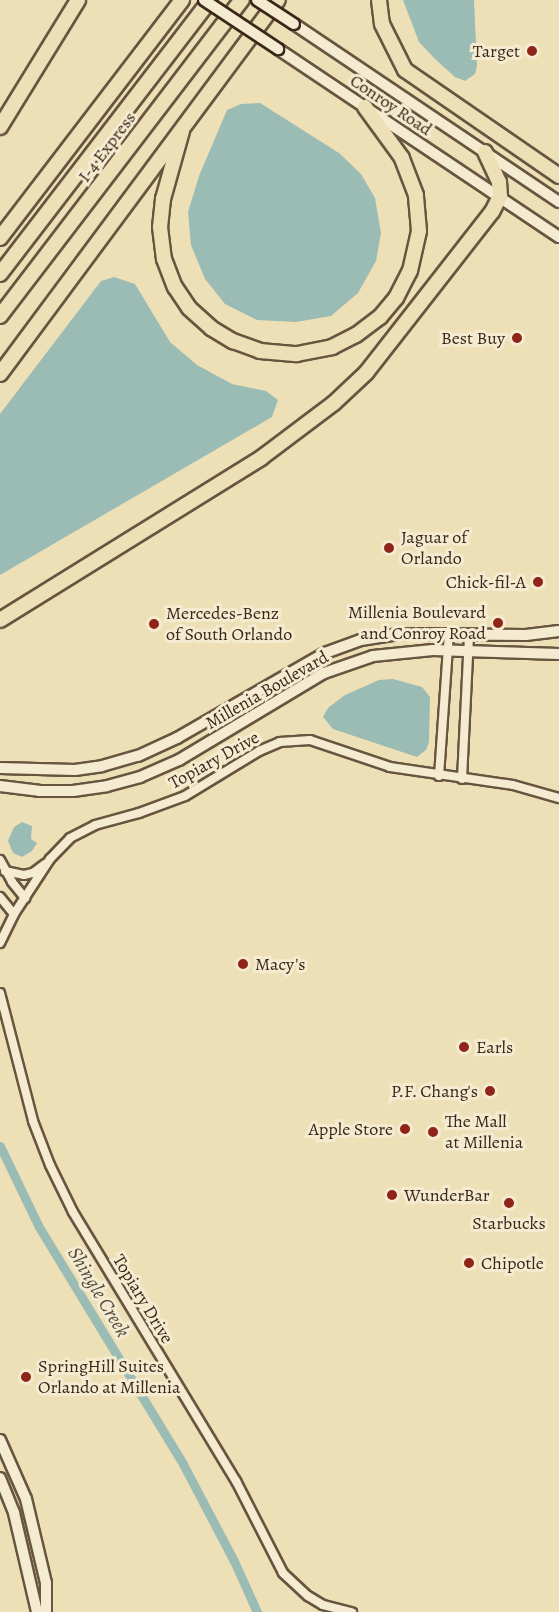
<!DOCTYPE html>
<style>
body{margin:0}
#map{position:relative;width:559px;height:1612px;overflow:hidden;background:#eee0b6;font-family:Alegreya,serif}
div>[style]{position:absolute}
.water>*{inset:0;background:#9bbbb5}
.canal>*{height:9px;margin:-4.5px;padding:0 4.5px;transform-origin:4.5px;border-radius:4.5px;background:#9bbbb5}
.roads{filter:drop-shadow(2px 0 #675540) drop-shadow(-2px 0 #675540) drop-shadow(0 2px #675540) drop-shadow(0 -2px #675540)}
.street>*{height:8px;margin:-4px;padding:0 4px;transform-origin:4px;border-radius:4px;background:#f4ebd0}
.secondary>*{height:10px;margin:-5px;padding:0 5px;transform-origin:5px;border-radius:5px;background:#f4ebd0}
.highway>*{height:14px;margin:-7px;padding:0 7px;transform-origin:7px;border-radius:7px;background:#eee0b6}
.bridges{filter:drop-shadow(2px 0 #3a2719) drop-shadow(-2px 0 #3a2719) drop-shadow(0 2px #3a2719) drop-shadow(0 -2px #3a2719)}
.secondary-bridge>*{height:10px;margin:-5px;padding:0 5px;transform-origin:5px;border-radius:5px;background:#f4ebd0}
.dots>*{width:16px;height:16px;translate:-50% -50%;box-sizing:border-box;border:3px solid #f4ebd0;border-radius:50%}
span{translate:-50% -50%;white-space:nowrap;text-align:center;line-height:1.15;-webkit-text-stroke:6px #f4ebd0;paint-order:stroke}
.poi-label{font-size:18px;color:#3a2719}
.right{translate:-100% -50%;text-align:right}
.left{translate:0 -50%;text-align:left}
.street-label{font-size:18px;color:#3a2719}
.water-label{font-size:20px;color:#524c40;font-style:italic}
</style>
<div id="map">
<div class="water">
<div style="clip-path:polygon(403px 0,474px 0,477px 66px,475px 74px,465px 81px,455px 77px,435px 59px,419px 42px)"></div>
<div style="clip-path:polygon(260px 103px,339px 153px,361px 174px,375px 198px,381px 233px,376px 261px,358px 293px,331px 316px,296px 322px,257px 320px,225px 304px,205px 279px,191px 245px,188px 212px,199px 176px,227px 110px,241px 104px)"></div>
<div style="clip-path:polygon(114px 277px,135px 284px,170px 342px,197px 365px,232px 384px,266px 391px,278px 400px,272px 417px,0 575px,0 414px,101px 281px)"></div>
<div style="clip-path:polygon(393px 679px,422px 687px,430px 697px,429px 742px,426px 750px,417px 757px,333px 729px,323px 717px,328px 708px,345px 695px,379px 680px)"></div>
<div style="clip-path:polygon(22px 822px,32px 826px,31px 839px,37px 843px,32px 851px,22px 857px,13px 853px,8px 841px,14px 827px)"></div>
</div>
<div class="canal">
<div style="left:0;top:1146px;width:90px;rotate:64.3deg"></div>
<div style="left:39px;top:1227px;width:277px;rotate:58.7deg"></div>
<div style="left:183px;top:1464px;width:110px;rotate:62.3deg"></div>
<div style="left:234px;top:1561px;width:56px;rotate:65.7deg"></div>
</div>
<div class="roads">
<div class="street">
<div style="left:439px;top:776px;width:142px;rotate:-86deg"></div>
<div style="left:462px;top:779px;width:145px;rotate:-87.2deg"></div>
<div style="left:0;top:860px;width:25px;rotate:61deg"></div>
<div style="left:12px;top:882px;width:21px;rotate:51deg"></div>
<div style="left:5px;top:871px;width:19px;rotate:12deg"></div>
<div style="left:24px;top:875px;width:9px;rotate:-13deg"></div>
<div style="left:33px;top:873px;width:15px;rotate:-37deg"></div>
<div style="left:0;top:897px;width:22px;rotate:51deg"></div>
<div style="left:0;top:943px;width:32px;rotate:-64deg"></div>
<div style="left:14px;top:914px;width:66px;rotate:-56.8deg"></div>
<div style="left:50px;top:859px;width:29px;rotate:-46deg"></div>
<div style="left:70px;top:838px;width:28px;rotate:-27deg"></div>
<div style="left:95px;top:825px;width:46px;rotate:-15.3deg"></div>
<div style="left:139px;top:813px;width:49px;rotate:-20.3deg"></div>
<div style="left:185px;top:796px;width:87px;rotate:-31.3deg"></div>
<div style="left:259px;top:751px;width:23px;rotate:-23deg"></div>
<div style="left:280px;top:742px;width:30px;rotate:-4deg"></div>
<div style="left:310px;top:740px;width:84px;rotate:18.6deg"></div>
<div style="left:390px;top:767px;width:124px;rotate:8.3deg"></div>
<div style="left:513px;top:785px;width:48px;rotate:15.8deg"></div>
<div style="left:0;top:993px;width:132px;rotate:75.5deg"></div>
<div style="left:33px;top:1121px;width:47px;rotate:68.9deg"></div>
<div style="left:50px;top:1165px;width:52px;rotate:63.9deg"></div>
<div style="left:73px;top:1212px;width:315px;rotate:58.8deg"></div>
<div style="left:236px;top:1481px;width:103px;rotate:62.9deg"></div>
<div style="left:283px;top:1573px;width:34px;rotate:43deg"></div>
<div style="left:308px;top:1596px;width:17px;rotate:31deg"></div>
<div style="left:323px;top:1605px;width:30px;rotate:14deg"></div>
</div>
<div class="secondary">
<div style="left:294px;top:24px;width:319px;rotate:33.9deg"></div>
<div style="left:278px;top:49px;width:338px;rotate:33.8deg"></div>
<div style="left:0;top:768px;width:75px;rotate:1.5deg"></div>
<div style="left:75px;top:770px;width:27px;rotate:-8deg"></div>
<div style="left:102px;top:766px;width:37px;rotate:-16deg"></div>
<div style="left:138px;top:756px;width:43px;rotate:-24.8deg"></div>
<div style="left:177px;top:738px;width:171px;rotate:-29.9deg"></div>
<div style="left:325px;top:653px;width:38px;rotate:-20deg"></div>
<div style="left:361px;top:640px;width:38px;rotate:-9deg"></div>
<div style="left:399px;top:634px;width:127px;rotate:0.5deg"></div>
<div style="left:526px;top:635px;width:33px;rotate:-7deg"></div>
<div style="left:0;top:786px;width:39px;rotate:7deg"></div>
<div style="left:39px;top:791px;width:34px"></div>
<div style="left:73px;top:791px;width:34px;rotate:-8deg"></div>
<div style="left:107px;top:786px;width:34px;rotate:-15deg"></div>
<div style="left:140px;top:777px;width:43px;rotate:-23.6deg"></div>
<div style="left:179px;top:760px;width:169px;rotate:-31deg"></div>
<div style="left:324px;top:673px;width:52px;rotate:-19.1deg"></div>
<div style="left:373px;top:656px;width:60px;rotate:-5.7deg"></div>
<div style="left:433px;top:650px;width:126px;rotate:1.8deg"></div>
<div style="left:0;top:1440px;width:64px;rotate:66.2deg"></div>
<div style="left:26px;top:1499px;width:86px;rotate:76.6deg"></div>
<div style="left:46px;top:1583px;width:29px;rotate:90deg"></div>
<div style="left:0;top:1478px;width:38px;rotate:68deg"></div>
<div style="left:14px;top:1513px;width:102px;rotate:76.9deg"></div>
</div>
<div class="highway">
<div style="left:379px;top:0;width:24px;rotate:83deg"></div>
<div style="left:382px;top:24px;width:51px;rotate:63.4deg"></div>
<div style="left:405px;top:70px;width:187px;rotate:34.5deg"></div>
<div style="left:0;top:127px;width:149px;rotate:-58.4deg"></div>
<div style="left:182px;top:131px;width:71px;rotate:105.6deg"></div>
<div style="left:163px;top:199px;width:28px;rotate:96deg"></div>
<div style="left:160px;top:227px;width:32px;rotate:83deg"></div>
<div style="left:164px;top:259px;width:30px;rotate:69deg"></div>
<div style="left:175px;top:287px;width:25px;rotate:56deg"></div>
<div style="left:189px;top:308px;width:30px;rotate:42deg"></div>
<div style="left:211px;top:328px;width:26px;rotate:31deg"></div>
<div style="left:233px;top:341px;width:29px;rotate:20deg"></div>
<div style="left:260px;top:351px;width:37px;rotate:5deg"></div>
<div style="left:297px;top:354px;width:36px;rotate:-11deg"></div>
<div style="left:332px;top:347px;width:27px;rotate:-27deg"></div>
<div style="left:356px;top:335px;width:30px;rotate:-37deg"></div>
<div style="left:380px;top:317px;width:25px;rotate:-50deg"></div>
<div style="left:396px;top:298px;width:30px;rotate:-63deg"></div>
<div style="left:410px;top:271px;width:41px;rotate:-77.3deg"></div>
<div style="left:419px;top:231px;width:36px;rotate:-95deg"></div>
<div style="left:416px;top:195px;width:40px;rotate:-111deg"></div>
<div style="left:402px;top:158px;width:63px;rotate:-126deg"></div>
<div style="left:0;top:238px;width:300px;rotate:-52.6deg"></div>
<div style="left:0;top:274px;width:345px;rotate:-52.5deg"></div>
<div style="left:0;top:316px;width:398px;rotate:-52.6deg"></div>
<div style="left:0;top:374px;width:466px;rotate:-53.4deg"></div>
<div style="left:0;top:620px;width:307px;rotate:-31.8deg"></div>
<div style="left:261px;top:458px;width:91px;rotate:-37deg"></div>
<div style="left:334px;top:403px;width:44px;rotate:-43.2deg"></div>
<div style="left:366px;top:373px;width:204px;rotate:-52deg"></div>
<div style="left:492px;top:212px;width:18px;rotate:-63deg"></div>
<div style="left:500px;top:196px;width:14px;rotate:-94deg"></div>
<div style="left:499px;top:182px;width:33px;rotate:-115deg"></div>
</div>
</div>
<div class="bridges">
<div class="secondary-bridge">
<div style="left:204px;top:0;width:89px;rotate:33.5deg"></div>
<div style="left:257px;top:0;width:44px;rotate:33deg"></div>
</div>
</div>
<div class="dots">
<div style="left:532px;top:51px;background:#8f2418"></div>
<div style="left:517px;top:338px;background:#8f2418"></div>
<div style="left:389px;top:548px;background:#8f2418"></div>
<div style="left:538px;top:582px;background:#8f2418"></div>
<div style="left:498px;top:623px;background:#8f2418"></div>
<div style="left:154px;top:624px;background:#8f2418"></div>
<div style="left:243px;top:964px;background:#8f2418"></div>
<div style="left:464px;top:1047px;background:#8f2418"></div>
<div style="left:490px;top:1091px;background:#8f2418"></div>
<div style="left:405px;top:1129px;background:#8f2418"></div>
<div style="left:433px;top:1132px;background:#8f2418"></div>
<div style="left:392px;top:1195px;background:#8f2418"></div>
<div style="left:509px;top:1203px;background:#8f2418"></div>
<div style="left:469px;top:1263px;background:#8f2418"></div>
<div style="left:26px;top:1377px;background:#8f2418"></div>
</div>
<div class="poi-label">
<span class="right" style="left:520px;top:51px">Target</span>
<span class="right" style="left:505px;top:338px">Best Buy</span>
<span class="left" style="left:401px;top:548px">Jaguar of<br>Orlando</span>
<span class="right" style="left:526px;top:582px">Chick-fil-A</span>
<span class="right" style="left:486px;top:623px">Millenia Boulevard<br>and Conroy Road</span>
<span class="left" style="left:166px;top:624px">Mercedes-Benz<br>of South Orlando</span>
<span class="left" style="left:255px;top:964px">Macy's</span>
<span class="left" style="left:476px;top:1047px">Earls</span>
<span class="right" style="left:478px;top:1091px">P.F. Chang's</span>
<span class="left" style="left:445px;top:1132px">The Mall<br>at Millenia</span>
<span class="right" style="left:393px;top:1129px">Apple Store</span>
<span class="left" style="left:404px;top:1195px">WunderBar</span>
<span style="left:509px;top:1223px">Starbucks</span>
<span class="left" style="left:481px;top:1263px">Chipotle</span>
<span class="left" style="left:38px;top:1377px">SpringHill Suites<br>Orlando at Millenia</span>
</div>
<div class="street-label">
<span style="left:391px;top:105px;rotate:34deg">Conroy Road</span>
<span style="left:107px;top:147px;rotate:-53deg">I-4 Express</span>
<span style="left:267px;top:690px;rotate:-30deg">Millenia Boulevard</span>
<span style="left:214px;top:760px;rotate:-29deg">Topiary Drive</span>
<span style="left:143px;top:1299px;rotate:59deg">Topiary Drive</span>
</div>
<div class="water-label">
<span style="left:99px;top:1292px;rotate:59deg">Shingle Creek</span>
</div>
</div>
